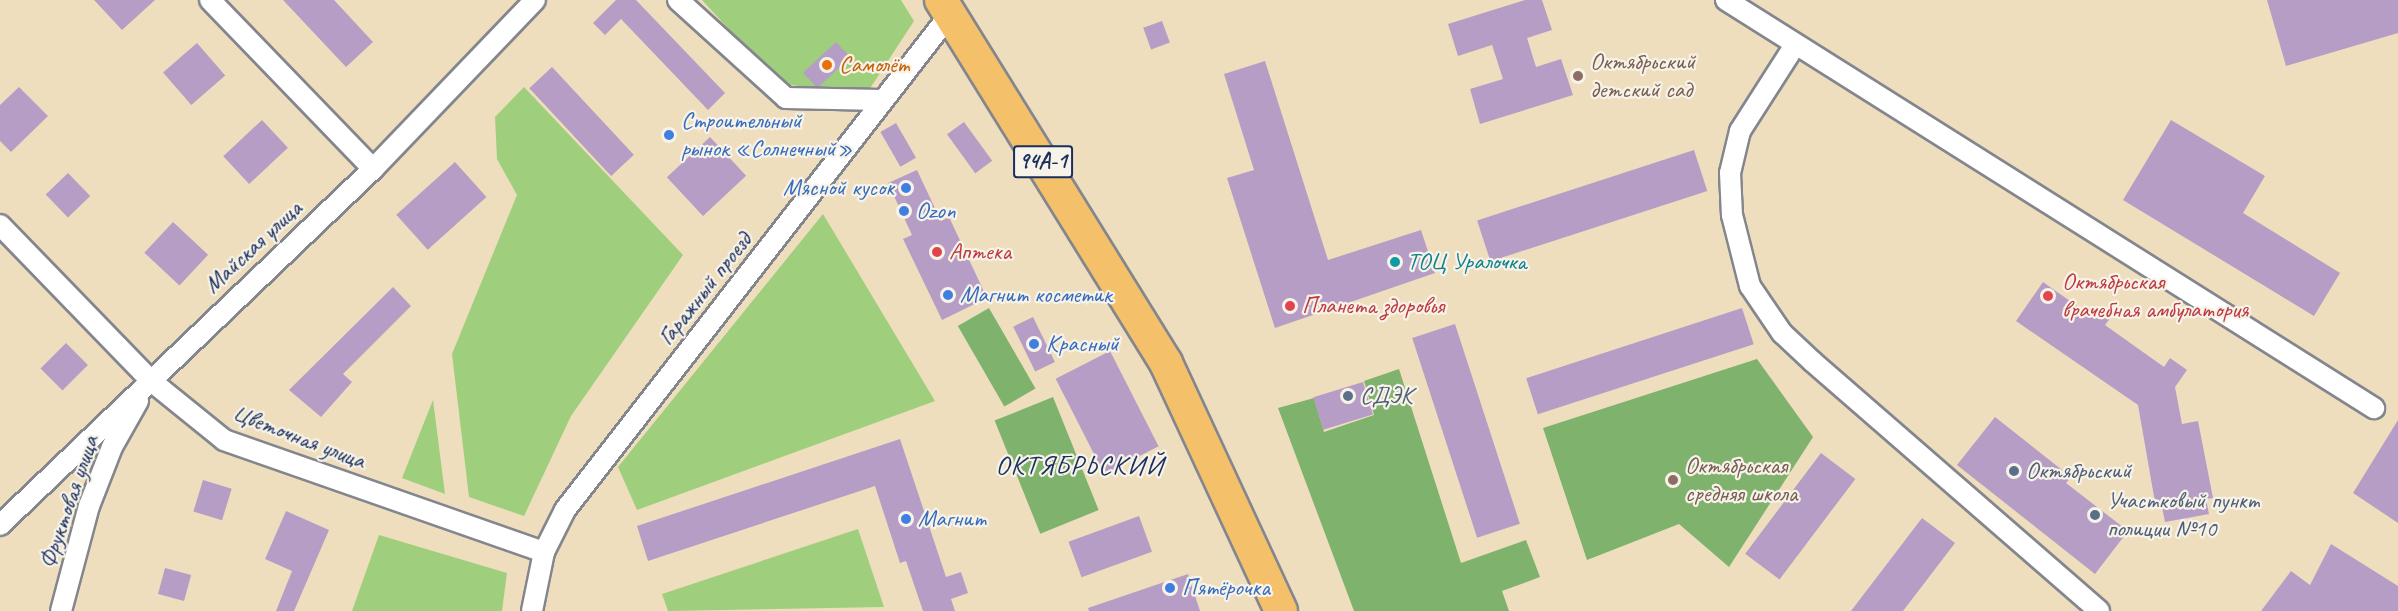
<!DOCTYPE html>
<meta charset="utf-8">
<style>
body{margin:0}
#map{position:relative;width:2398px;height:611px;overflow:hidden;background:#eedebe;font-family:Caveat,sans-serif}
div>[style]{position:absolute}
.green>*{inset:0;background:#9fcf7d}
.forest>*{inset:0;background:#7fb26c;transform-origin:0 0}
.building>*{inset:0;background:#b69dc5;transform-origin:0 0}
.roads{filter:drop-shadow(2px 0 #84868e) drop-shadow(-2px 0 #84868e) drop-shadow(0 2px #84868e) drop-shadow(0 -2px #84868e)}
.minor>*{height:20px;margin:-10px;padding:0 10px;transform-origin:10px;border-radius:10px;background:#fff}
.primary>*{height:32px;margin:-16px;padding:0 16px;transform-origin:16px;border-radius:16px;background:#f4c16a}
.dots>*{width:16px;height:16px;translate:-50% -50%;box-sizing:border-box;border:3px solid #f7f3e8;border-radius:50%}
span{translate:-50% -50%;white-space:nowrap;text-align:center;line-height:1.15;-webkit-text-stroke:4.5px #f7f3e8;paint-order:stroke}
.shield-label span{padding:2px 4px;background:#f7f3e8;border:2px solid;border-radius:4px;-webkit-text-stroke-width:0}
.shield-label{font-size:22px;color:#1b2f5e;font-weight:700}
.education-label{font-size:24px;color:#785e54}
.left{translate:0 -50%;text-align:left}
.food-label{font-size:24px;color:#c56008}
.shop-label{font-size:24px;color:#366cbe}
.right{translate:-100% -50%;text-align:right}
.street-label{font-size:24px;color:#1b2f5e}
.health-label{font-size:24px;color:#be3a42}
.culture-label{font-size:24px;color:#0d838f}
.service-label{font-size:24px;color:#4e5e75}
.quarter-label{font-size:27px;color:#1b2f5e;letter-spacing:1.5px}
</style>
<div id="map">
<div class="green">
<div style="clip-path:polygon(702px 0,901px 0,914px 21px,865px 96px,778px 83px)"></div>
<div style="clip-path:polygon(524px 87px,683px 255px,571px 416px,524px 516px,469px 497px,452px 354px,517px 195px,497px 159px,495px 117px)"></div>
<div style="clip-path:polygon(823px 214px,935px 401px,637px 510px,618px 467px)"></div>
<div style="clip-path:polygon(433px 400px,445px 494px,402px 478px)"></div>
<div style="clip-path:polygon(858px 529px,884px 607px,668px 611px,662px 594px)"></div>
<div style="clip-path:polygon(379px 535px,507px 573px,502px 611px,352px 611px)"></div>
</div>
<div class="forest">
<div style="left:989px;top:308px;width:93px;height:36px;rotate:60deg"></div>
<div style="clip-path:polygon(1757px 359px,1813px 437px,1729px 567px,1679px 524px,1587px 560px,1543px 428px)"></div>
<div style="clip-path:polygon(1399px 369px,1461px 563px,1526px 540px,1540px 577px,1502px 591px,1509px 611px,1354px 611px,1278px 408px,1314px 398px,1324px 432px,1374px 415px,1364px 381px)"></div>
<div style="left:1053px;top:397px;width:122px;height:63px;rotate:68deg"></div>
</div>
<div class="building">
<div style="clip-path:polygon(94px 0,155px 0,122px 30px)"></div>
<div style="clip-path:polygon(283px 0,334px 0,373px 42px,346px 67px)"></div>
<div style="clip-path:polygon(616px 0,636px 0,725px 93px,708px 110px,621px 19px,605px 35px,593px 23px)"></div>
<div style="clip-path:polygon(1525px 0,1542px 0,1552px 30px,1527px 38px,1536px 67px,1561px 59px,1573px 95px,1480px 124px,1470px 89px,1503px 79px,1492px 45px,1458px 56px,1448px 24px)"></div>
<div style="clip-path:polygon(2267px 0,2398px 0,2398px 33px,2286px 66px)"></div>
<div style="left:1162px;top:21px;width:23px;height:20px;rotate:70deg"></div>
<div style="left:836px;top:42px;width:21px;height:45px;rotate:47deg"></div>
<div style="left:197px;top:43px;width:43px;height:45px;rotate:49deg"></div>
<div style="clip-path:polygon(1265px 61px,1328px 260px,1421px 230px,1435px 273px,1275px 328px,1227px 178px,1254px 170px,1224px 74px)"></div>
<div style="left:552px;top:67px;width:120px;height:31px;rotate:47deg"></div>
<div style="clip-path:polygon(19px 87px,48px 116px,11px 152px,0 141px,0 105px)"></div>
<div style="left:262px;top:120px;width:38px;height:53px;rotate:47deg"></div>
<div style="clip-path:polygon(2171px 120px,2265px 176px,2243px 213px,2340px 273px,2314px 316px,2123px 200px)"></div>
<div style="left:964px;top:122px;width:48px;height:21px;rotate:54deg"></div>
<div style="left:896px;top:123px;width:40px;height:18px;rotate:60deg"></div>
<div style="left:710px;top:137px;width:53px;height:59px;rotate:47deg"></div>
<div style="left:1694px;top:150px;width:43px;height:228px;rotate:72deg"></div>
<div style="left:455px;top:162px;width:47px;height:79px;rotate:48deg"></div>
<div style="clip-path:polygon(917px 170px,941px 221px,949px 217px,987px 298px,942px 320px,903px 239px,912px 235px,888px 183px)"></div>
<div style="left:68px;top:173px;width:32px;height:31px;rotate:46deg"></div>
<div style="left:173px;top:222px;width:48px;height:42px;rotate:43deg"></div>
<div style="clip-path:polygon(2043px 282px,2087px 313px,2093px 305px,2111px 317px,2105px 325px,2164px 367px,2170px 358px,2187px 370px,2175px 387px,2182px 424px,2198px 421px,2213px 498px,2206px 499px,2209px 514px,2165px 522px,2162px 507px,2156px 508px,2138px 405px,2016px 321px)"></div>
<div style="clip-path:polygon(393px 287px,411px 306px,343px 374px,352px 382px,321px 417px,289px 390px)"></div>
<div style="left:1742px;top:308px;width:38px;height:227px;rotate:72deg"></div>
<div style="left:1033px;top:317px;width:50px;height:22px;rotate:64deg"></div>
<div style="left:1455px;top:324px;width:210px;height:45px;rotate:72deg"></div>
<div style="left:66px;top:343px;width:31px;height:36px;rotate:45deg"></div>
<div style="left:1110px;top:351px;width:107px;height:61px;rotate:63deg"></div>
<div style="left:1363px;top:382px;width:34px;height:52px;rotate:73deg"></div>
<div style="clip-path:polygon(1995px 417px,2071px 477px,2066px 483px,2128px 531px,2095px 574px,1957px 465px)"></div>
<div style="clip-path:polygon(2398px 420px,2398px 523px,2353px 493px)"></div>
<div style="clip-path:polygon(900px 439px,946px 577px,961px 572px,968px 593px,951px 599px,955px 611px,923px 611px,906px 561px,900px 563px,875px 486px,648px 561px,637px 526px)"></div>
<div style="left:1821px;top:453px;width:43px;height:126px;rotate:37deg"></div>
<div style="left:203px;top:480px;width:30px;height:33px;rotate:17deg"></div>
<div style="clip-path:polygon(286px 511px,329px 530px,294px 611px,276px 611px,292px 571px,265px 559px)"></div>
<div style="left:1139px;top:516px;width:38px;height:75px;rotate:70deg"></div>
<div style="clip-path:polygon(1922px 518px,1955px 543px,1903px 611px,1851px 611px)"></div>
<div style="clip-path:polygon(2331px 544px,2398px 586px,2398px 611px,2261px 611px,2291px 571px,2310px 585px)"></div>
<div style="left:165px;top:568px;width:27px;height:27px;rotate:15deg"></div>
<div style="clip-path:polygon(1188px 574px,1200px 611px,1089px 611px,1088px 608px)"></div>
</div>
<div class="roads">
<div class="minor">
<div style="left:210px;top:0;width:235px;rotate:46deg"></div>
<div style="left:678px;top:0;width:146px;rotate:42.2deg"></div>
<div style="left:786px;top:98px;width:95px;rotate:1.2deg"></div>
<div style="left:1726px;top:0;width:766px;rotate:32.2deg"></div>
<div style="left:1795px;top:45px;width:102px;rotate:122.6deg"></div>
<div style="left:1740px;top:131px;width:43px;rotate:103.4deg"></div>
<div style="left:1730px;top:173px;width:42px;rotate:87.3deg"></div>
<div style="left:1732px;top:215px;width:73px;rotate:75.8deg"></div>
<div style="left:1750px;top:286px;width:57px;rotate:55.8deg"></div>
<div style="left:1782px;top:333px;width:42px;rotate:43.1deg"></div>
<div style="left:1813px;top:362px;width:379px;rotate:41deg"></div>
<div style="left:0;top:225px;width:216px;rotate:45.9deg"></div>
<div style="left:150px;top:380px;width:95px;rotate:39deg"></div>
<div style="left:224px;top:440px;width:339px;rotate:19.3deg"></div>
<div style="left:0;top:525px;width:516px;rotate:-43.66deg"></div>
<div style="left:373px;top:169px;width:234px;rotate:-46.2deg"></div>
<div style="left:61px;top:611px;width:109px;rotate:-75.1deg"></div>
<div style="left:89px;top:506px;width:63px;rotate:-68.7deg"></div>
<div style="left:112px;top:447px;width:53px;rotate:-60.5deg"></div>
<div style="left:532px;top:611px;width:60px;rotate:-78.5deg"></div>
<div style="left:544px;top:552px;width:47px;rotate:-63.4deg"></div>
<div style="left:565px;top:510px;width:629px;rotate:-52.16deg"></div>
</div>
<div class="primary">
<div style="left:941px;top:0;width:427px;rotate:58.2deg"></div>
<div style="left:1166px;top:363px;width:273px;rotate:65.1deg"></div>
</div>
</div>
<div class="dots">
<div style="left:827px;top:65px;background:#e8710a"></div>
<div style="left:1578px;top:76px;background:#8d6e63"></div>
<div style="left:669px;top:135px;background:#3f7fe0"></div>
<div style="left:906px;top:188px;background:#3f7fe0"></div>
<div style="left:904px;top:211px;background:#3f7fe0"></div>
<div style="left:937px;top:252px;background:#e0444e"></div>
<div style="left:1395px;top:262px;background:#0f9aa8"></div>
<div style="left:948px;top:295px;background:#3f7fe0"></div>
<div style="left:2048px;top:296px;background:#e0444e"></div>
<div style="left:1290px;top:306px;background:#e0444e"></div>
<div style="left:1034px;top:344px;background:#3f7fe0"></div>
<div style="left:1348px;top:396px;background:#5c6f8a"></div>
<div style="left:2014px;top:471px;background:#5c6f8a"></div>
<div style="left:1673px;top:480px;background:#8d6e63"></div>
<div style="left:2095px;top:515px;background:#5c6f8a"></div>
<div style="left:906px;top:519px;background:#3f7fe0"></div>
<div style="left:1170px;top:588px;background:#3f7fe0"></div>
</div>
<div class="shield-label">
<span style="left:1043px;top:162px">94А-1</span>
</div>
<div class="education-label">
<span class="left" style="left:1590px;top:76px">Октябрьский<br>детский сад</span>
<span class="left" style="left:1685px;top:480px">Октябрьская<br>средняя школа</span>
</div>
<div class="food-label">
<span class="left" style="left:839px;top:65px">Самолёт</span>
</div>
<div class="shop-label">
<span class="left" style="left:681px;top:135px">Строительный<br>рынок «Солнечный»</span>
<span class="right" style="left:894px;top:188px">Мясной кусок</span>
<span class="left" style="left:916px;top:211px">Ozon</span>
<span class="left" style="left:960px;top:295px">Магнит косметик</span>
<span class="left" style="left:1046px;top:344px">Красный</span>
<span class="left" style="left:918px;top:519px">Магнит</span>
<span class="left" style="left:1182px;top:588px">Пятёрочка</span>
</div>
<div class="street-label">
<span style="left:253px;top:247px;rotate:-43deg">Майская улица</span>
<span style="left:705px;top:289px;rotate:-52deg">Гаражный проезд</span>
<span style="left:299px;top:437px;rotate:21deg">Цветочная улица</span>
<span style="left:69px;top:502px;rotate:-71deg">Фруктовая улица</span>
</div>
<div class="health-label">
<span class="left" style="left:949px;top:252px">Аптека</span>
<span class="left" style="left:2062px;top:296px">Октябрьская<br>врачебная амбулатория</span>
<span class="left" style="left:1302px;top:306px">Планета здоровья</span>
</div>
<div class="culture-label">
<span class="left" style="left:1407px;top:262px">ТОЦ Уралочка</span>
</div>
<div class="service-label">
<span class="left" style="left:1360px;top:396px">СДЭК</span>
<span class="left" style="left:2026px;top:471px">Октябрьский</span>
<span class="left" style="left:2107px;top:515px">Участковый пункт<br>полиции №10</span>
</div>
<div class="quarter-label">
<span style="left:1080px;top:466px">ОКТЯБРЬСКИЙ</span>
</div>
</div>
